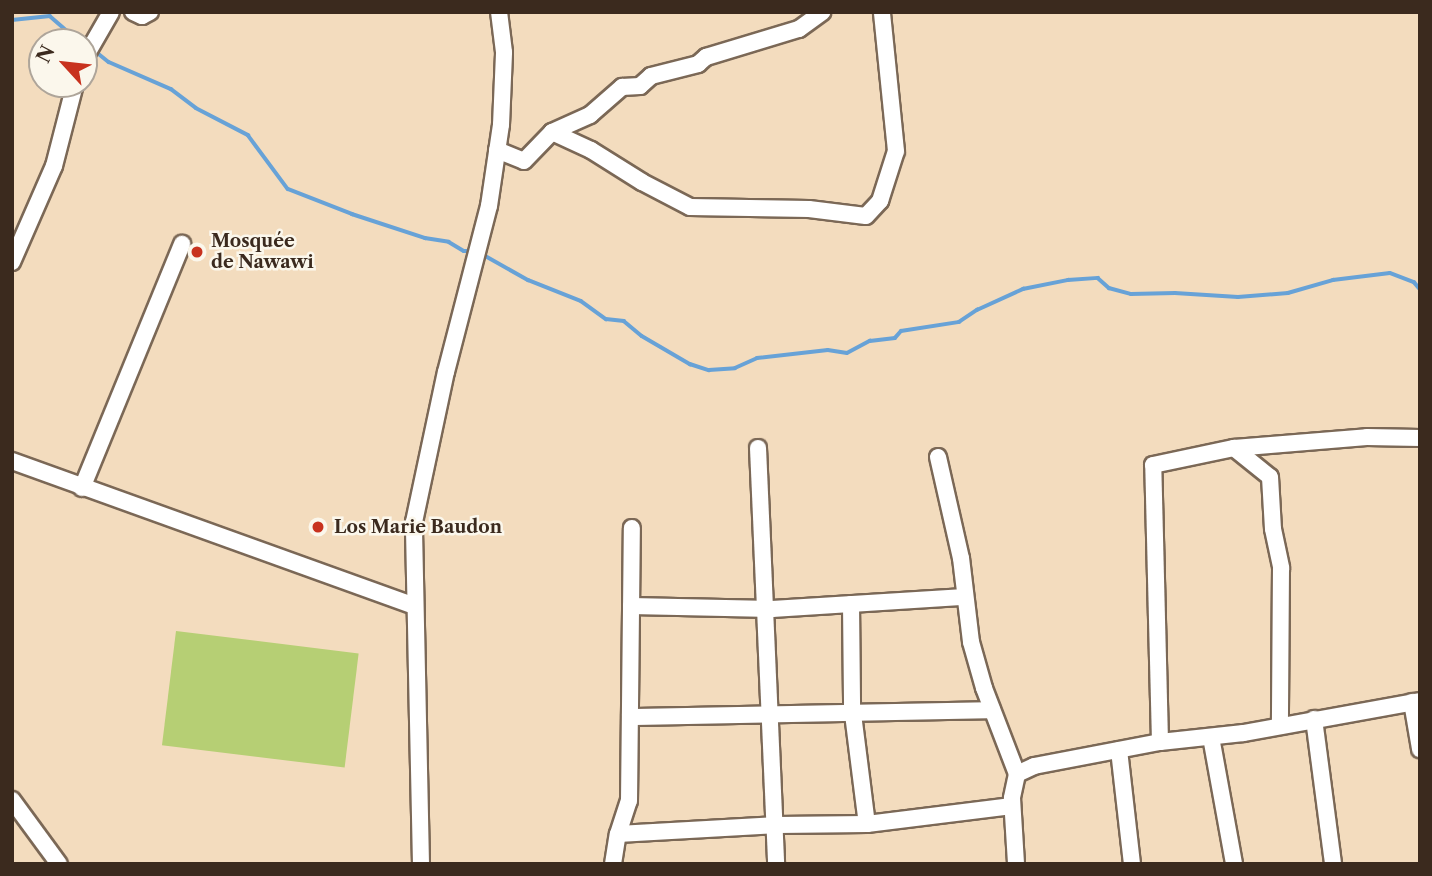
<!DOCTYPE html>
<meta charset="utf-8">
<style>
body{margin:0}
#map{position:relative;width:1432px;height:876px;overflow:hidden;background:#f3dcbe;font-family:"Libre Caslon Text",serif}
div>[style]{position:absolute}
.green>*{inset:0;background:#b6cf74;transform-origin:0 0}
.stream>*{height:3.5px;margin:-1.75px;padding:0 1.75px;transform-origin:1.75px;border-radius:1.75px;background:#67a2d7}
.roads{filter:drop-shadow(2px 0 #7b6856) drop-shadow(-2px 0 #7b6856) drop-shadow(0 2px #7b6856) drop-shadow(0 -2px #7b6856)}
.minor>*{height:16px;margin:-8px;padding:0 8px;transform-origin:8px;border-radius:8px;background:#fff}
.dots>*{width:19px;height:19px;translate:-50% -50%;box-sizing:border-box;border:4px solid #fbf7ec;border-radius:50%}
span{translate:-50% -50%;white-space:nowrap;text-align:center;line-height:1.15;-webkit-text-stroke:5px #fbf7ec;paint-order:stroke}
.poi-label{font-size:18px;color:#3b2a1e;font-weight:700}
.left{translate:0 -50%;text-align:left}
.frame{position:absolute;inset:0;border:14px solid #3b2a1e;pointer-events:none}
.north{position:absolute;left:28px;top:28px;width:70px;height:70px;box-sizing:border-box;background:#fbf7ec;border:2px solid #aea59a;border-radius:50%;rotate:297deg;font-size:19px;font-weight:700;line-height:28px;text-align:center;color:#3b2a1e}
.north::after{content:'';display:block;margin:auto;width:24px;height:32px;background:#c8321e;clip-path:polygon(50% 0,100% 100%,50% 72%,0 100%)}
</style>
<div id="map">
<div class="green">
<div style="left:176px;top:631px;width:184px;height:115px;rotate:7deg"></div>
</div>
<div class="stream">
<div style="left:12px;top:20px;width:38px;rotate:-6deg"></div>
<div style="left:50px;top:16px;width:40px;rotate:41deg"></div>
<div style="left:94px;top:50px;width:19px;rotate:39deg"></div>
<div style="left:109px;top:62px;width:68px;rotate:23.5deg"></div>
<div style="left:171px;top:89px;width:31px;rotate:37deg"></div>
<div style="left:196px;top:108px;width:59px;rotate:27.4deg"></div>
<div style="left:248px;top:135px;width:67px;rotate:53.5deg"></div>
<div style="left:288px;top:189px;width:69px;rotate:21.3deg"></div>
<div style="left:352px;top:214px;width:77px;rotate:18.2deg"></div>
<div style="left:425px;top:238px;width:24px;rotate:9deg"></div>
<div style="left:449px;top:242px;width:17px;rotate:31deg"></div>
<div style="left:464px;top:251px;width:7px"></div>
<div style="left:482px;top:254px;width:53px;rotate:29.5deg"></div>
<div style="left:528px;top:280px;width:57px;rotate:21.6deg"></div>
<div style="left:581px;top:301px;width:31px;rotate:36deg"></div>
<div style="left:606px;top:319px;width:18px;rotate:6deg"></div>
<div style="left:624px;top:321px;width:23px;rotate:40deg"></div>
<div style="left:642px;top:336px;width:56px;rotate:30.3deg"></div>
<div style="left:690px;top:364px;width:20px;rotate:18deg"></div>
<div style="left:709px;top:370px;width:26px;rotate:-4deg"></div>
<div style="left:735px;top:368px;width:24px;rotate:-24deg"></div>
<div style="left:757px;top:358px;width:71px;rotate:-6.4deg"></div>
<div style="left:828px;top:350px;width:19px;rotate:9deg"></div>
<div style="left:847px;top:353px;width:26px;rotate:-28deg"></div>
<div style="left:870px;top:341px;width:25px;rotate:-7deg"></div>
<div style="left:895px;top:338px;width:9px;rotate:-49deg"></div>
<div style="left:901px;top:331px;width:59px;rotate:-8.8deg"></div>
<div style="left:959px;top:322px;width:22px;rotate:-34deg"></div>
<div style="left:977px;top:310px;width:51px;rotate:-24.5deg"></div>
<div style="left:1023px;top:289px;width:46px;rotate:-11.3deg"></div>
<div style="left:1068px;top:280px;width:30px;rotate:-4deg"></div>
<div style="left:1098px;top:278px;width:15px;rotate:42deg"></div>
<div style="left:1109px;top:288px;width:23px;rotate:15deg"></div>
<div style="left:1131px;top:294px;width:44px;rotate:-1.3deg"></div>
<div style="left:1175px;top:293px;width:63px;rotate:3.6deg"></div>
<div style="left:1238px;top:297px;width:50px;rotate:-4.6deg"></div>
<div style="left:1288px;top:293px;width:47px;rotate:-16.1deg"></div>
<div style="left:1333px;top:280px;width:57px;rotate:-7deg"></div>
<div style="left:1390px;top:273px;width:26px;rotate:21deg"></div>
<div style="left:1414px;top:282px;width:9px;rotate:49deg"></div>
</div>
<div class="roads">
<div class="minor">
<div style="left:133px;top:12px;width:10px;rotate:24deg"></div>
<div style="left:142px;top:16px;width:9px;rotate:-27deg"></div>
<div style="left:84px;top:59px;width:54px;rotate:-60.1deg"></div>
<div style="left:552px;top:132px;width:42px;rotate:-24.1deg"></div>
<div style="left:590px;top:115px;width:43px;rotate:-41.2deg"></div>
<div style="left:622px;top:87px;width:18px;rotate:-3deg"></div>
<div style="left:640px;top:86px;width:15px;rotate:-42deg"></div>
<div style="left:651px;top:76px;width:49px;rotate:-14.3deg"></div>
<div style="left:698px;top:64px;width:11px;rotate:-41deg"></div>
<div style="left:706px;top:57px;width:97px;rotate:-16.8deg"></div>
<div style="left:799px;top:29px;width:29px;rotate:-36deg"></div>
<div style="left:497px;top:150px;width:29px;rotate:22deg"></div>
<div style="left:524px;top:161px;width:40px;rotate:-46deg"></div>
<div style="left:552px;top:132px;width:43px;rotate:24.8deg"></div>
<div style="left:591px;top:150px;width:60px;rotate:32.1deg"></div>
<div style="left:642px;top:182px;width:54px;rotate:27.5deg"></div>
<div style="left:690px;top:207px;width:119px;rotate:1deg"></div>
<div style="left:809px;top:209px;width:57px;rotate:7deg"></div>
<div style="left:866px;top:216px;width:21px;rotate:-47deg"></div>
<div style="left:880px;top:201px;width:52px;rotate:-72.3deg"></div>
<div style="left:896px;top:151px;width:140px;rotate:-95.8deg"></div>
<div style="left:12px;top:262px;width:105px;rotate:-66.4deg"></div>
<div style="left:54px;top:166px;width:85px;rotate:-75.6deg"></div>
<div style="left:758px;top:448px;width:416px;rotate:87.5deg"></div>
<div style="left:1234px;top:448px;width:46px;rotate:38.9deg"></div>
<div style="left:1270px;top:477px;width:52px;rotate:86.7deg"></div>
<div style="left:1273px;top:529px;width:40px;rotate:78deg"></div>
<div style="left:1281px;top:568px;width:158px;rotate:90.4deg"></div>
<div style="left:938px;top:457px;width:104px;rotate:77.2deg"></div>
<div style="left:961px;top:558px;width:85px;rotate:83.2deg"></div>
<div style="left:971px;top:642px;width:48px;rotate:74.2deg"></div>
<div style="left:984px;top:688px;width:92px;rotate:69deg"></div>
<div style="left:1017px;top:774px;width:25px;rotate:102deg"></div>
<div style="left:1012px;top:798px;width:66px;rotate:86.5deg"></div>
<div style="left:12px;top:461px;width:427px;rotate:19.8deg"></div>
<div style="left:82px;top:488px;width:264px;rotate:-67.7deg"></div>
<div style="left:851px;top:604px;width:102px;rotate:89.4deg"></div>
<div style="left:852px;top:706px;width:119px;rotate:82.8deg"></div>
<div style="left:631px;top:606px;width:141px;rotate:1.2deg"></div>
<div style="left:772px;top:609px;width:193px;rotate:-3.6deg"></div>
<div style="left:1412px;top:702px;width:48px;rotate:80.3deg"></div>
<div style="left:630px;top:717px;width:362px;rotate:-1.1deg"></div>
<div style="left:1314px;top:719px;width:146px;rotate:82.5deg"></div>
<div style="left:1211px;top:737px;width:129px;rotate:79.7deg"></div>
<div style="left:1160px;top:742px;width:277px;rotate:-91.4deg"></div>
<div style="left:1153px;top:465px;width:83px;rotate:-11.9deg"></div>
<div style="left:1234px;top:448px;width:133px;rotate:-4.7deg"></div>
<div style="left:1367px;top:437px;width:53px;rotate:1.1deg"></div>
<div style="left:1119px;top:750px;width:115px;rotate:83.5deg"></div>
<div style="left:1017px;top:774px;width:19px;rotate:-25deg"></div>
<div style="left:1034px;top:766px;width:128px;rotate:-10.8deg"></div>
<div style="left:1160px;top:742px;width:84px;rotate:-6.1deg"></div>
<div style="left:1244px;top:733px;width:179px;rotate:-10.3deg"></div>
<div style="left:12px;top:800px;width:79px;rotate:53.7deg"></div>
<div style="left:618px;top:834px;width:160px;rotate:-3.2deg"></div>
<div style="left:778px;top:825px;width:89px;rotate:-0.6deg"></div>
<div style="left:867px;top:824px;width:146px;rotate:-7.1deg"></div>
<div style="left:421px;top:864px;width:342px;rotate:-91.2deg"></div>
<div style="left:414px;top:522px;width:153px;rotate:-78deg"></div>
<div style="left:446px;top:372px;width:171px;rotate:-75.5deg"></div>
<div style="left:489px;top:206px;width:82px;rotate:-81.6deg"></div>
<div style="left:501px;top:125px;width:73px;rotate:-87.6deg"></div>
<div style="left:504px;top:52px;width:40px;rotate:-97.1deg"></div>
<div style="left:613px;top:864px;width:30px;rotate:-81deg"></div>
<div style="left:618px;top:834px;width:35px;rotate:-72deg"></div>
<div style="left:629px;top:801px;width:273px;rotate:-89.4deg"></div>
</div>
</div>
<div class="dots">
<div style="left:197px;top:252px;background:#c8321e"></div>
<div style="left:318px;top:527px;background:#c8321e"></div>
</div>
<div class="poi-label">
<span class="left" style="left:211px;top:252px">Mosquée<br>de Nawawi</span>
<span class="left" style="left:334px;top:527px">Los Marie Baudon</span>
</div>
<div class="frame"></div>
<div class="north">N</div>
</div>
